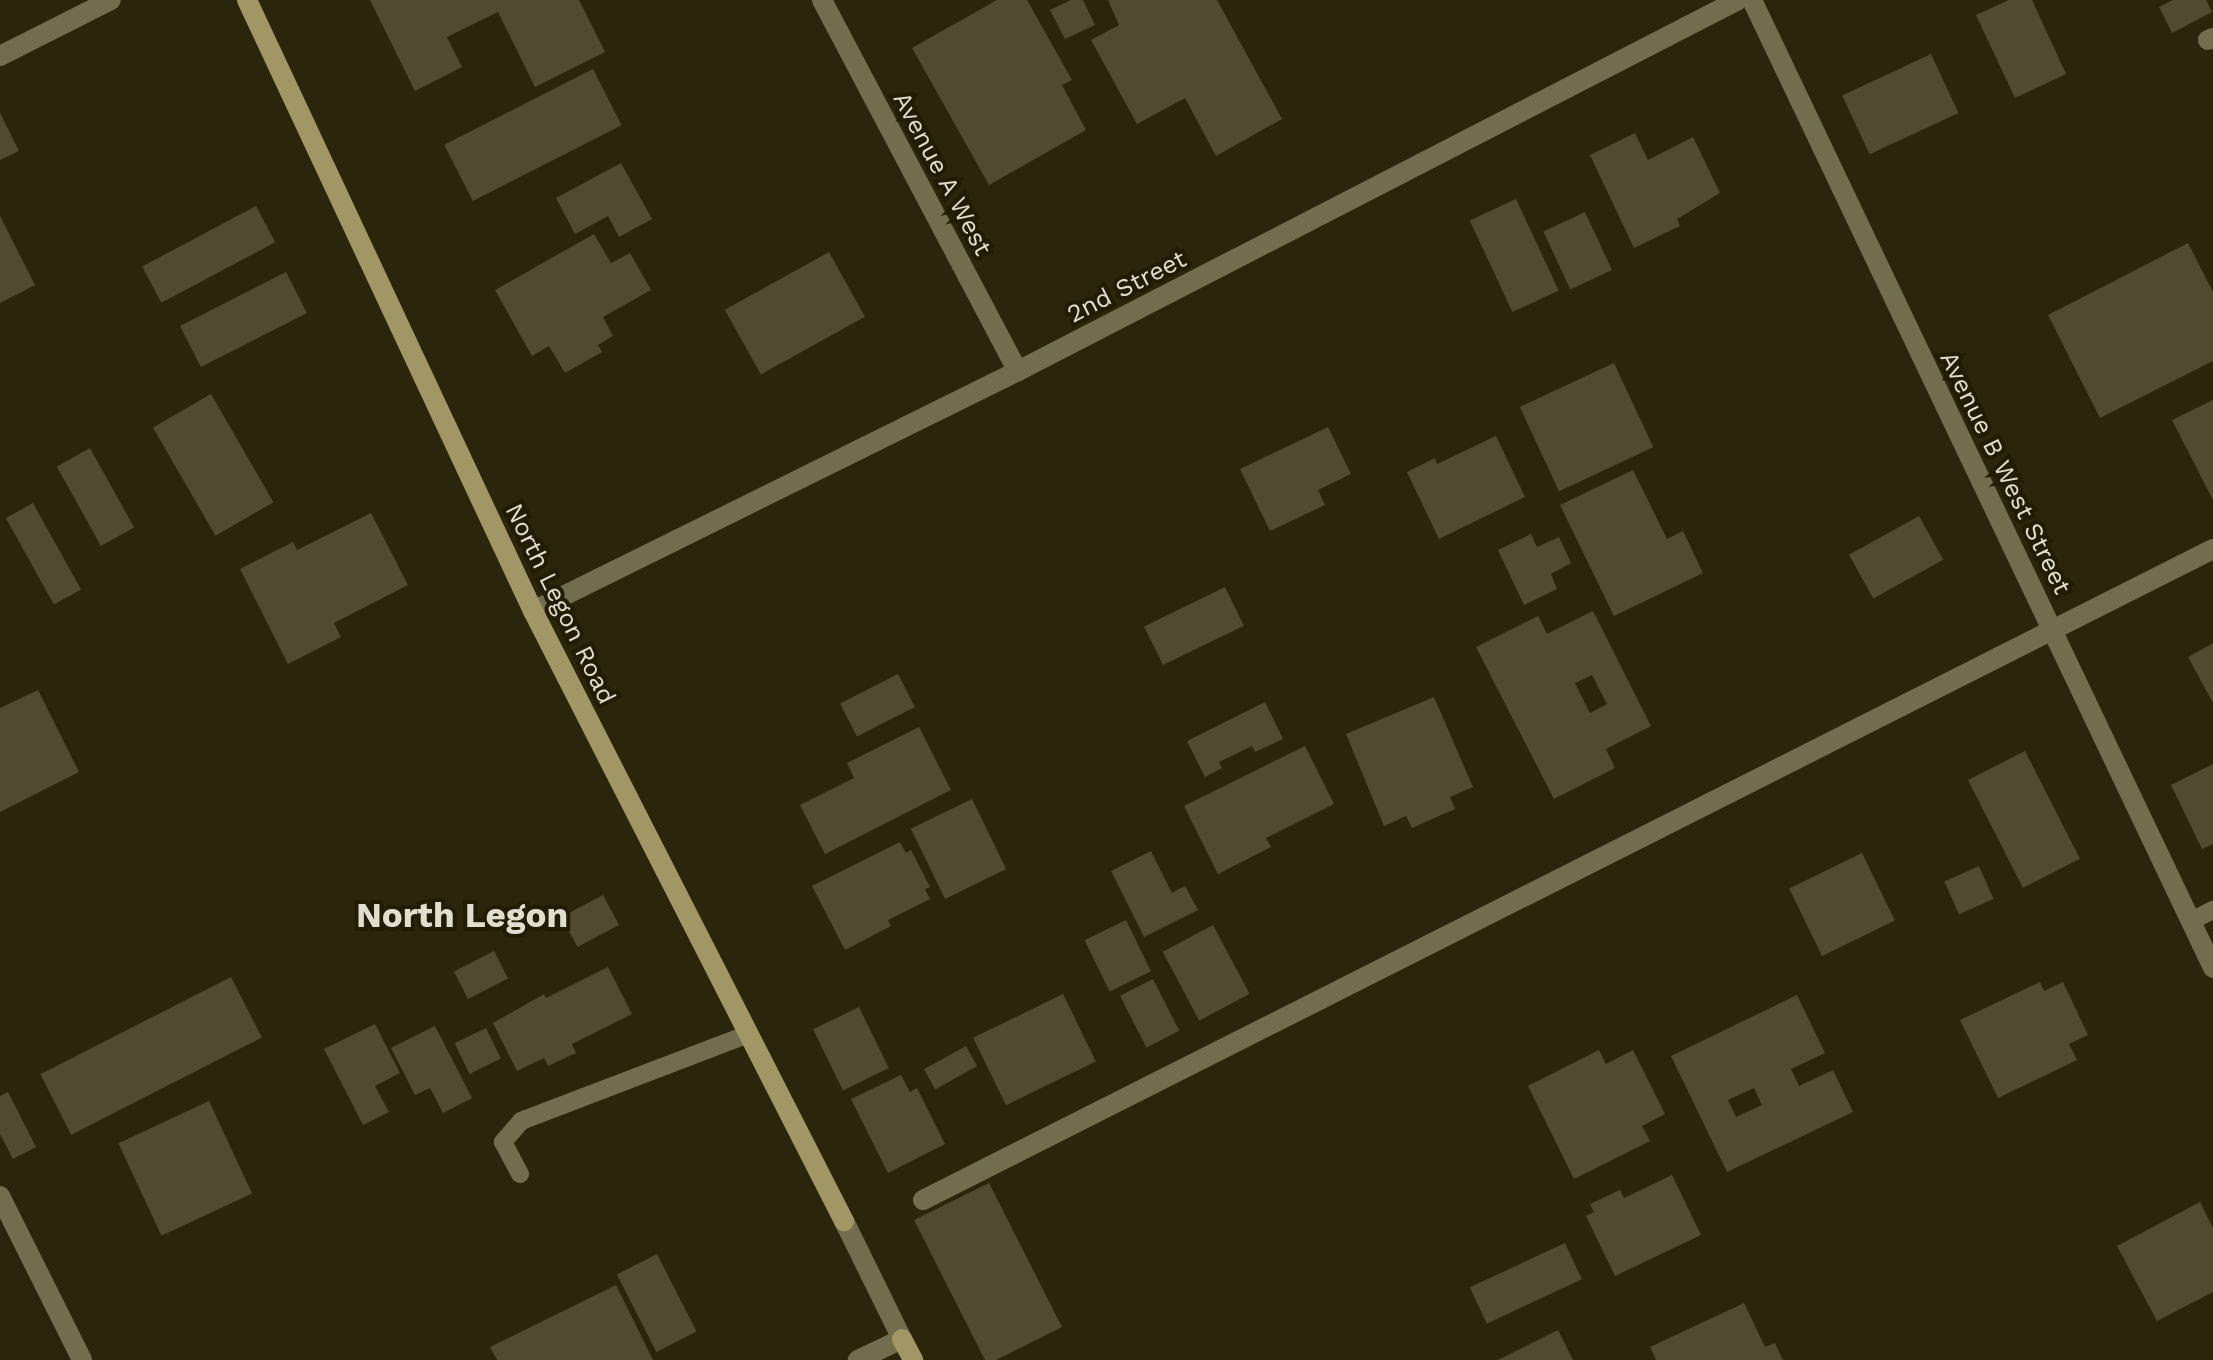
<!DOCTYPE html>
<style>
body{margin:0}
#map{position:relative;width:2213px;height:1360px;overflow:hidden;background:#2b250b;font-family:"Work Sans",sans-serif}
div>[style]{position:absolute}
.building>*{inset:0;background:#504b30;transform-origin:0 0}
.lane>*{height:18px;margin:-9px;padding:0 9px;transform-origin:9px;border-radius:9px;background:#736d50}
.street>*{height:20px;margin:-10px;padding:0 10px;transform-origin:10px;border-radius:10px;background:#736d50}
.secondary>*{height:20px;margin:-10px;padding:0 10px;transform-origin:10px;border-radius:10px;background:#a09666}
span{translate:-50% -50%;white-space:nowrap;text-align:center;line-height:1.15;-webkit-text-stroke:8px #211c03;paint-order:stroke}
.street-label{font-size:25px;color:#e1decf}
.district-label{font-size:35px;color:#e1decf;font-weight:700}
</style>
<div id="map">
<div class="building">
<div style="clip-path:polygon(370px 0,579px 0,605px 52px,535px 87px,498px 12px,447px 37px,462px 67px,415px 91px)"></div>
<div style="clip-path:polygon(997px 0,1027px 0,1072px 80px,1062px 85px,1086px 130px,989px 185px,912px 48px)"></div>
<div style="clip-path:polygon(1071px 0,1083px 0,1095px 25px,1065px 39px,1050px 10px)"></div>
<div style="clip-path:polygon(1108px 0,1217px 0,1282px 119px,1216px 156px,1185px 98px,1137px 124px,1091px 40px,1119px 25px)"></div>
<div style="clip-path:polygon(2009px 0,2032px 0,2066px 74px,2015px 98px,1976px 15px)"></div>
<div style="clip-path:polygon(2173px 0,2206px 0,2212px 12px,2172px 33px,2159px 7px)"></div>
<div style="left:1931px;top:54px;width:65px;height:98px;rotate:65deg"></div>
<div style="left:593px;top:69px;width:63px;height:167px;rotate:63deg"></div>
<div style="clip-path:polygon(0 113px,19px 151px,0 160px)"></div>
<div style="clip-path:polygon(1635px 133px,1648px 160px,1693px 137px,1720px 193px,1677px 219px,1680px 226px,1634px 248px,1590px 155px)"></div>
<div style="clip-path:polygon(621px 163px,652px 219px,619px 237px,608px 216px,575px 234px,556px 198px)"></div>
<div style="left:1516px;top:199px;width:101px;height:51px;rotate:65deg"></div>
<div style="left:256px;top:206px;width:41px;height:129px;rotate:62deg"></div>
<div style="left:1585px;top:212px;width:64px;height:46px;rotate:65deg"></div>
<div style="clip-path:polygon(0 216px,35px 285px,0 303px)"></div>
<div style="clip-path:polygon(594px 234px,611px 263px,630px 253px,651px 290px,603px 317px,613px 336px,598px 345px,602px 352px,565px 373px,549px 346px,532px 356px,495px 290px)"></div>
<div style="clip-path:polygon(2188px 243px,2213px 292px,2213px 361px,2100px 418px,2048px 315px)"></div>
<div style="left:829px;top:252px;width:74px;height:119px;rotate:61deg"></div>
<div style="left:286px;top:272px;width:46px;height:119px;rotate:63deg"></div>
<div style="left:1614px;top:363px;width:93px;height:104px;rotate:65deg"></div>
<div style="left:211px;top:394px;width:125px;height:67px;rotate:60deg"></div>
<div style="clip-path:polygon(2213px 400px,2213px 500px,2172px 420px)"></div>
<div style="clip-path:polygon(1328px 427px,1351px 474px,1318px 490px,1325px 505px,1270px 531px,1240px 469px)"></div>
<div style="clip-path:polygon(1496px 436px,1525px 497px,1439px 539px,1407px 472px,1435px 458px,1437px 464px)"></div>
<div style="left:90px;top:448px;width:91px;height:38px;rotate:61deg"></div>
<div style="clip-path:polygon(1633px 470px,1667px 539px,1683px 531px,1703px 573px,1614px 616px,1560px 505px)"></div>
<div style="left:33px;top:503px;width:99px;height:31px;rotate:61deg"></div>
<div style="clip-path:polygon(371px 513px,408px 585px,334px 623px,341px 637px,288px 664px,240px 569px,293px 542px,297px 550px)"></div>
<div style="left:1919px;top:516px;width:50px;height:80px;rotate:61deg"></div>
<div style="clip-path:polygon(1531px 534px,1537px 547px,1559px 537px,1571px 563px,1551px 574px,1557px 589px,1524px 605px,1498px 550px)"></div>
<div style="left:1225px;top:587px;width:43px;height:90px;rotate:64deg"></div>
<div style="clip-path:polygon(evenodd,1593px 611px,1651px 726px,1606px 749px,1615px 768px,1554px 799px,1476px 647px,1538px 616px,1547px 634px,1593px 611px,1592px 675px,1607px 704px,1590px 713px,1575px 683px,1592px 675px)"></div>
<div style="clip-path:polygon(2213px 643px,2213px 703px,2188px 657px)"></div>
<div style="left:898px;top:674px;width:37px;height:65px;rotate:63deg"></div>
<div style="clip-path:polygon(38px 690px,79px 772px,0 812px,0 708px)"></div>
<div style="clip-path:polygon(1434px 697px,1473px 787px,1450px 797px,1455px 809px,1412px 828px,1406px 816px,1384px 826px,1346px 734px)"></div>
<div style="clip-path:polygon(1265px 702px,1283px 739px,1255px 752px,1252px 746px,1219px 762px,1222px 768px,1205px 777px,1187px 741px)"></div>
<div style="clip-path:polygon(919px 727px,951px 790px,825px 854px,800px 805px,854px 778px,847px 763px)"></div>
<div style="clip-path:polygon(1305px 746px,1334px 804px,1266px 838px,1271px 847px,1218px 874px,1184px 806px)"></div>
<div style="left:2025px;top:751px;width:121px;height:64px;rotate:63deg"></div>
<div style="clip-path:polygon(2213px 764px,2213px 844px,2202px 849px,2171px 785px)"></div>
<div style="left:972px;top:799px;width:78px;height:68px;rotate:64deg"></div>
<div style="clip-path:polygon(900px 842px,906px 853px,911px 850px,930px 887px,925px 889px,930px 899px,888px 920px,891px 926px,845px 950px,812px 886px)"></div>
<div style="clip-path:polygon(1151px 851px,1172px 893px,1185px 886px,1198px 910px,1144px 937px,1111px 871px)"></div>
<div style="left:1862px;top:853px;width:75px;height:81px;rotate:64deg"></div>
<div style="left:1979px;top:866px;width:36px;height:38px;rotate:66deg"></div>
<div style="left:603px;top:895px;width:34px;height:47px;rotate:62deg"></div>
<div style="left:1126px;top:920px;width:57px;height:46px;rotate:64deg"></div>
<div style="left:1213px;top:925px;width:78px;height:57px;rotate:62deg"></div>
<div style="left:494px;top:951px;width:31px;height:45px;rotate:63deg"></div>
<div style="clip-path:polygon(608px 967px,632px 1014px,572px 1044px,576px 1053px,548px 1066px,544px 1058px,517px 1071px,493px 1023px,544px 994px,546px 998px)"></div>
<div style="left:231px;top:977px;width:68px;height:214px;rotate:63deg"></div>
<div style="left:1153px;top:979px;width:58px;height:37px;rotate:63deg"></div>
<div style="clip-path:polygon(2040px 982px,2044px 991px,2063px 982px,2088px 1035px,2069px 1044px,2077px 1060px,1998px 1098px,1960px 1020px)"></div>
<div style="left:1063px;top:994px;width:75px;height:100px;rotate:64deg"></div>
<div style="clip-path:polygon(evenodd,1797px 995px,1825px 1053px,1791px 1069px,1799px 1086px,1833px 1070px,1853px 1112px,1727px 1172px,1671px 1056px,1797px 995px,1754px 1088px,1762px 1105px,1736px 1117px,1728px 1100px,1754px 1088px)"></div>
<div style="left:859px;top:1007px;width:68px;height:51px;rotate:64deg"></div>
<div style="clip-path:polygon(375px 1024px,400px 1073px,375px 1086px,389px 1112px,363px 1125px,324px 1049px)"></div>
<div style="clip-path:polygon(435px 1026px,472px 1098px,443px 1113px,430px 1088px,415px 1095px,391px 1048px)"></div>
<div style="left:486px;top:1028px;width:34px;height:35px;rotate:64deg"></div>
<div style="left:966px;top:1046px;width:23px;height:48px;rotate:61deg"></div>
<div style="clip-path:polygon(1599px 1050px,1606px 1064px,1633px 1050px,1665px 1114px,1642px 1126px,1650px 1141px,1574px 1179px,1528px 1086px)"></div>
<div style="clip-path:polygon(901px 1075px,910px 1092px,917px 1088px,945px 1144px,888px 1173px,851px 1099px)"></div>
<div style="clip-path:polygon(8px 1092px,36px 1147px,13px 1159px,0 1134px,0 1096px)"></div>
<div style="left:209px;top:1101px;width:102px;height:100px;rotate:65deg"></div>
<div style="clip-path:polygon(1672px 1175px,1701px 1235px,1615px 1276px,1586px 1216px,1594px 1212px,1590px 1204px,1620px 1190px,1624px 1198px)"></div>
<div style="clip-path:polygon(989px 1183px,1062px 1327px,996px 1360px,985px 1360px,914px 1220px)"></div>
<div style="clip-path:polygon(2200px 1202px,2213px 1228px,2213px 1292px,2157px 1321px,2117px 1246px)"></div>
<div style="left:1565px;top:1243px;width:40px;height:105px;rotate:65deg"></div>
<div style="left:657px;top:1254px;width:87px;height:45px;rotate:63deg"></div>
<div style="clip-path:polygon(616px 1285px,653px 1360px,497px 1360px,490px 1347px)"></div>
<div style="clip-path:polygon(1744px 1303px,1765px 1347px,1775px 1343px,1783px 1360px,1656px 1360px,1650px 1347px)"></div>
<div style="clip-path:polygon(1558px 1330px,1573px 1360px,1498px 1360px)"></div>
</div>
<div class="lane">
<div style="left:2191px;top:921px;width:25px;rotate:-27deg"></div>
<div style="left:520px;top:1174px;width:36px;rotate:-118deg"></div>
<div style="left:503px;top:1142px;width:28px;rotate:-49deg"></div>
<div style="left:521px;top:1121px;width:244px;rotate:-20.9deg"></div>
</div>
<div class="street">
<div style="left:822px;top:0;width:420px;rotate:62.2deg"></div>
<div style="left:1752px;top:0;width:1072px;rotate:64.53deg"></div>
<div style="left:2208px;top:40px;width:5px;rotate:-22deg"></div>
<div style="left:0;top:56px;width:124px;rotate:-26.8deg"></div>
<div style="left:533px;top:611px;width:541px;rotate:-26.33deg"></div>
<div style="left:1018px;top:371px;width:810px;rotate:-27.26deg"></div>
<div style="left:0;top:1196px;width:183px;rotate:63.4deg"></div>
<div style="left:923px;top:1200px;width:1445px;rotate:-26.78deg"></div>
<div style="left:844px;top:1221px;width:131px;rotate:63.8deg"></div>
<div style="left:902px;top:1339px;width:49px;rotate:154.5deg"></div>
</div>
<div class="secondary">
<div style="left:247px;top:0;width:675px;rotate:64.92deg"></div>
<div style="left:533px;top:611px;width:685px;rotate:62.99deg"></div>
<div style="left:902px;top:1339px;width:24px;rotate:62deg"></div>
</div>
<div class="street-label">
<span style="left:942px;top:174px;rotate:62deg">Avenue A West</span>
<span style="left:1127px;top:287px;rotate:-27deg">2nd Street</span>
<span style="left:2005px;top:473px;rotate:64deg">Avenue B West Street</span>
<span style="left:560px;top:604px;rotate:64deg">North Legon Road</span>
</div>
<div class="district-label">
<span style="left:462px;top:915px">North Legon</span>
</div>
</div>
